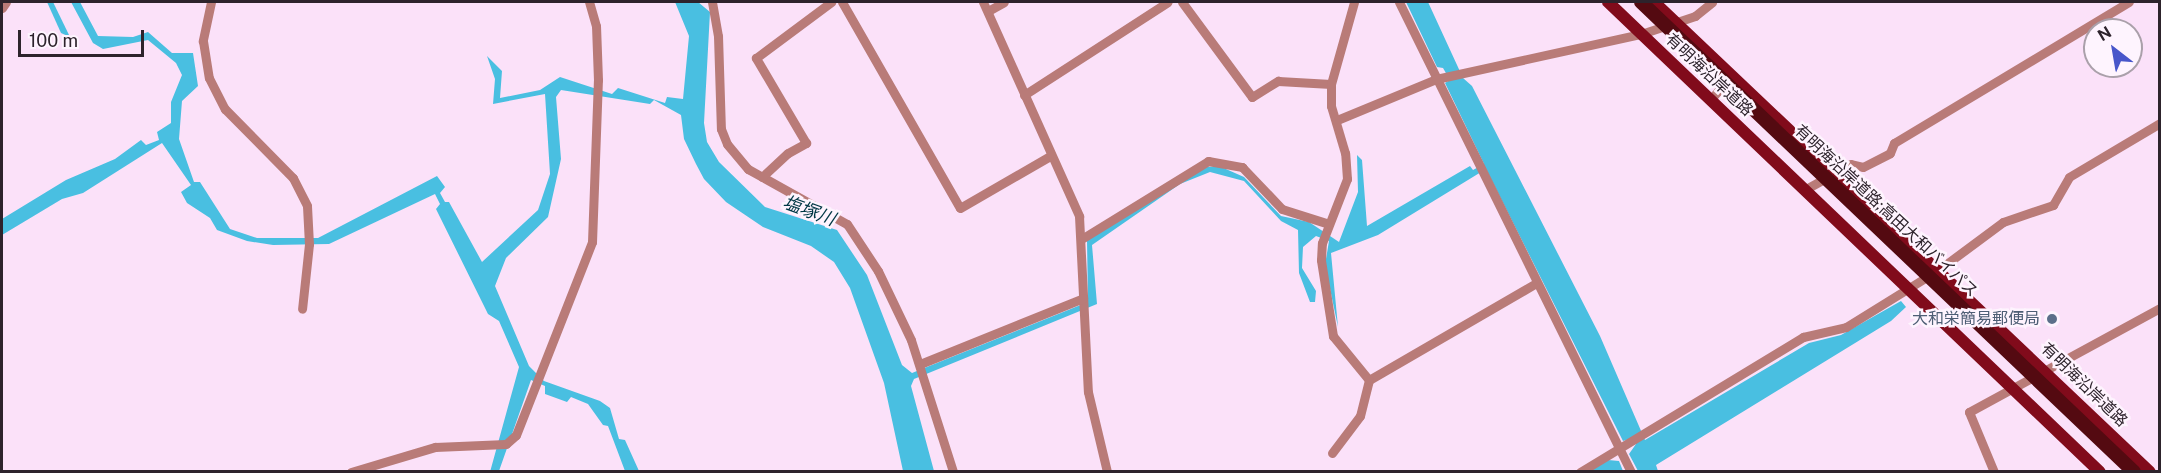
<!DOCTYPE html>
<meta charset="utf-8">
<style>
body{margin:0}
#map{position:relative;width:2161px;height:473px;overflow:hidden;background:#fbe1f9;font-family:"Public Sans","Noto Sans JP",sans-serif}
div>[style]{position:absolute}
.water>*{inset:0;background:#49bfe1}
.minor>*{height:9px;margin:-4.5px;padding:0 4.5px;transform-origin:4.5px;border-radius:4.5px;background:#b97b78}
.major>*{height:12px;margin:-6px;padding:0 6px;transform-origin:6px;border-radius:6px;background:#810b1b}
.highway-bridge>*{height:14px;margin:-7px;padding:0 7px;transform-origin:7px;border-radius:7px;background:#540a11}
.dots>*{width:16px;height:16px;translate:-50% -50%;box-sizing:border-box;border:3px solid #fef4fe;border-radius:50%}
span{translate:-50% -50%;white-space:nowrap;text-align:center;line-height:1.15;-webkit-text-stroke:5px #fef4fe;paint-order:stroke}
.street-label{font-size:16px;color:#2d232c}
.service-label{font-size:16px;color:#4e5e75}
.right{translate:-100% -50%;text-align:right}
.water-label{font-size:18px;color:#003745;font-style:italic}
.frame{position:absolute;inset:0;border:3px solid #2d232c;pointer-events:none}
.north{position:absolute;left:2083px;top:18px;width:60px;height:60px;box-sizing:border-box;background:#fef4fe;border:2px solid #aaa0aa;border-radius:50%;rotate:329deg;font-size:16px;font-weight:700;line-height:24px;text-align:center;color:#2d232c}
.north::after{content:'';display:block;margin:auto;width:21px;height:27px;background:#4856ca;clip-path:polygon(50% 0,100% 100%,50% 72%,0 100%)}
.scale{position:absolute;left:18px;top:30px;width:126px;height:27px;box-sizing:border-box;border:3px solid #2d232c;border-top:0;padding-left:8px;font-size:18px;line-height:21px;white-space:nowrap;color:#2d232c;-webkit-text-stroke:4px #fef4fe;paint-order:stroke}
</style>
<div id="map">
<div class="water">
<div style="clip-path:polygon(47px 2px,53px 2px,70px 37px,61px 33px)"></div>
<div style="clip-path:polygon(71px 2px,80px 2px,98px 36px,133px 37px,148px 32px,172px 53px,193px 53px,198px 86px,182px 101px,179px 139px,194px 182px,200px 182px,230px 229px,257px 238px,318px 238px,437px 176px,445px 187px,440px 193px,445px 202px,449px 202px,482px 262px,538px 210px,550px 174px,545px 94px,493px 104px,495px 79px,487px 56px,502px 71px,500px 98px,540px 90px,560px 77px,612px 94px,618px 88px,665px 103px,667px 97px,683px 99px,689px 36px,675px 2px,698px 2px,710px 12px,704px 123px,707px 142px,719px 162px,765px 207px,837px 230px,867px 275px,902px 365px,912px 373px,1088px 302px,1087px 240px,1185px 176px,1207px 167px,1219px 166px,1244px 177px,1281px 216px,1309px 222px,1339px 242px,1358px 192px,1357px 155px,1362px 160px,1367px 226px,1470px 166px,1473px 170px,1484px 164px,1445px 83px,1450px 80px,1443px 68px,1437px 67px,1406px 2px,1428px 2px,1463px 78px,1472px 86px,1600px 336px,1645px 440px,1809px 343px,1841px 335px,1901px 301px,1906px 307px,1891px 321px,1656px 465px,1658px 471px,1638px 471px,1629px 454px,1636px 444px,1633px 438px,1623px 441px,1486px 169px,1378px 235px,1331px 253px,1338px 327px,1325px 265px,1329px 241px,1316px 236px,1303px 247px,1302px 268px,1316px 291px,1315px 302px,1310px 302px,1299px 273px,1298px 230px,1281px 221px,1244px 181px,1210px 172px,1180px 184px,1092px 245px,1097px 304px,914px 379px,911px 386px,934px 471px,903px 471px,884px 383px,850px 288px,834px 262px,811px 246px,763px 227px,726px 202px,704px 179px,696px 164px,684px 139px,681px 115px,654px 100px,650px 104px,561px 90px,556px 97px,561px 159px,548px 217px,506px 258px,495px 286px,529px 366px,544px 381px,600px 401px,610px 408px,619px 439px,625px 440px,639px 471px,625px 471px,608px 426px,603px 425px,588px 404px,571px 397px,567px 402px,545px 394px,545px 386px,531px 380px,499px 471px,490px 472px,519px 367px,499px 321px,488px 314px,436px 209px,440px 204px,435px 194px,329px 244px,273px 245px,247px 241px,217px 230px,210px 218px,187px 203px,181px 192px,191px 185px,162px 143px,83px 193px,62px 199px,2px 235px,2px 219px,66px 180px,115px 159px,141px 140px,146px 145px,159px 140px,157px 132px,171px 123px,171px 102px,182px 75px,176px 63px,148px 40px,103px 49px,93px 43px)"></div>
<div style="clip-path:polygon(1608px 460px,1619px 461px,1623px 471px,1588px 472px)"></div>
</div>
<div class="minor">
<div style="left:211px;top:2px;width:40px;rotate:102deg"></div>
<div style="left:203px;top:41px;width:37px;rotate:81deg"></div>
<div style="left:209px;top:78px;width:35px;rotate:63deg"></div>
<div style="left:225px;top:109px;width:97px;rotate:45.4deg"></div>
<div style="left:293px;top:178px;width:31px;rotate:63deg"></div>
<div style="left:307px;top:206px;width:38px;rotate:87deg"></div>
<div style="left:309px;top:244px;width:65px;rotate:96.1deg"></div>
<div style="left:712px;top:2px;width:35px;rotate:80deg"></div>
<div style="left:718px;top:36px;width:93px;rotate:88.2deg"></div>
<div style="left:721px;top:129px;width:16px;rotate:68deg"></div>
<div style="left:727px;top:144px;width:33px;rotate:50deg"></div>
<div style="left:748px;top:169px;width:113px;rotate:29.1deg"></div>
<div style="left:847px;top:224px;width:56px;rotate:56.6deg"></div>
<div style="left:878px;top:271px;width:76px;rotate:64.4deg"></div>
<div style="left:911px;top:340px;width:139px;rotate:72.3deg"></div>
<div style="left:842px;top:2px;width:237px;rotate:60.2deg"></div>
<div style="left:960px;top:208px;width:104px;rotate:-30deg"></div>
<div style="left:983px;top:2px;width:235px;rotate:65.8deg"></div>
<div style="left:1079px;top:216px;width:176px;rotate:87.1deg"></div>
<div style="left:1088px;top:392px;width:82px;rotate:76.6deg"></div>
<div style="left:1182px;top:2px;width:118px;rotate:53.6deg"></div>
<div style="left:1252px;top:97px;width:31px;rotate:-32deg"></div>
<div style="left:1278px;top:81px;width:53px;rotate:3.2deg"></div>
<div style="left:1399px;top:2px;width:524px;rotate:63.73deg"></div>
<div style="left:2px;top:8px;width:7px;rotate:-56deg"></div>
<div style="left:988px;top:11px;width:18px;rotate:-29deg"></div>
<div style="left:1024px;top:95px;width:171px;rotate:-32.9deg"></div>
<div style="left:1711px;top:99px;width:28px;rotate:-49deg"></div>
<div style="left:1337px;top:120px;width:107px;rotate:-22.5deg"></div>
<div style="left:1436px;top:79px;width:210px;rotate:-12.4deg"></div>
<div style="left:1641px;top:34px;width:57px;rotate:-18.4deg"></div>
<div style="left:1695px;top:16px;width:22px;rotate:-39deg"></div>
<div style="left:762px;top:177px;width:35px;rotate:-43deg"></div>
<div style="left:788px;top:153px;width:21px;rotate:-29deg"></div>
<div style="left:806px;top:143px;width:99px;rotate:-120.5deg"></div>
<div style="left:756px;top:58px;width:94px;rotate:-36.7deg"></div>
<div style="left:1806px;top:189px;width:51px;rotate:-29.1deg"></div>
<div style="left:1851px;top:164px;width:12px;rotate:14deg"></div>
<div style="left:1863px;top:167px;width:30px;rotate:-27deg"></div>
<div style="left:1890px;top:153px;width:11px;rotate:-68deg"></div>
<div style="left:1894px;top:143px;width:274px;rotate:-31deg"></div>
<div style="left:1083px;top:238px;width:147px;rotate:-31.6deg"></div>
<div style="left:1208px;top:161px;width:35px;rotate:10deg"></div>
<div style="left:1242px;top:167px;width:58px;rotate:46.4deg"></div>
<div style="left:1282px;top:209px;width:49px;rotate:17.7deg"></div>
<div style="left:920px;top:364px;width:176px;rotate:-22deg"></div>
<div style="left:1369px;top:380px;width:193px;rotate:-30.1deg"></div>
<div style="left:1332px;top:453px;width:46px;rotate:-52.9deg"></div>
<div style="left:1360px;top:416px;width:37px;rotate:-76deg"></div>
<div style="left:1369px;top:380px;width:57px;rotate:-129.3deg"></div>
<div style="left:1333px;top:336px;width:77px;rotate:-99deg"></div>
<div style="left:1321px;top:260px;width:17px;rotate:-87deg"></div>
<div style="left:1322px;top:243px;width:69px;rotate:-68.7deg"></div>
<div style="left:1347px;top:179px;width:26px;rotate:-94deg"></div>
<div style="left:1345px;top:153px;width:49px;rotate:-106.6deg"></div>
<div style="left:1331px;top:106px;width:22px;rotate:-90deg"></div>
<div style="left:1331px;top:84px;width:85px;rotate:-74.3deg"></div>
<div style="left:351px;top:472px;width:88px;rotate:-16.6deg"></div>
<div style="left:435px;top:447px;width:71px;rotate:-2.4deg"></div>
<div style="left:506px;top:444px;width:13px;rotate:-42deg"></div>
<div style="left:516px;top:435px;width:207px;rotate:-68.5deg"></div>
<div style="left:592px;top:242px;width:162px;rotate:-87.9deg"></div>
<div style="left:598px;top:80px;width:54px;rotate:-92.1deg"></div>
<div style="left:596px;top:26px;width:25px;rotate:-106deg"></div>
<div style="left:1580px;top:472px;width:261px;rotate:-31.2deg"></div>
<div style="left:1803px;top:337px;width:44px;rotate:-13.1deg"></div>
<div style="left:1846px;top:327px;width:112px;rotate:-31.8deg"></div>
<div style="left:1941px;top:268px;width:77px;rotate:-36.6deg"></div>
<div style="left:2003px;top:222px;width:53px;rotate:-18.8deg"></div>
<div style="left:2053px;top:205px;width:32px;rotate:-60deg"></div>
<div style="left:2069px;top:177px;width:106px;rotate:-30.7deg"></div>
<div style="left:1994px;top:472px;width:65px;rotate:-112.6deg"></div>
<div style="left:1969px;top:412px;width:217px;rotate:-28.6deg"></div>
</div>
<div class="major">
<div style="left:1608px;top:2px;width:680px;rotate:43.69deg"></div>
<div style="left:1654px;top:2px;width:683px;rotate:43.46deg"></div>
</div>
<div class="highway-bridge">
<div style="left:1641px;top:2px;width:681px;rotate:43.63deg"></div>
</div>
<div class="dots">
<div style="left:2052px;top:319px;background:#5c6f8a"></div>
</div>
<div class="street-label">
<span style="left:1709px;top:75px;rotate:43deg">有明海沿岸道路</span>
<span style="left:1886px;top:211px;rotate:43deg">有明海沿岸道路;高田大和バイパス</span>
<span style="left:2084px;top:385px;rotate:44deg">有明海沿岸道路</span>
</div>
<div class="service-label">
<span class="right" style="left:2040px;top:319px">大和栄簡易郵便局</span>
</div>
<div class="water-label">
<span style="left:809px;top:211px;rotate:20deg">塩塚川</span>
</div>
<div class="frame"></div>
<div class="north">N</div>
<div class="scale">100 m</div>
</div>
